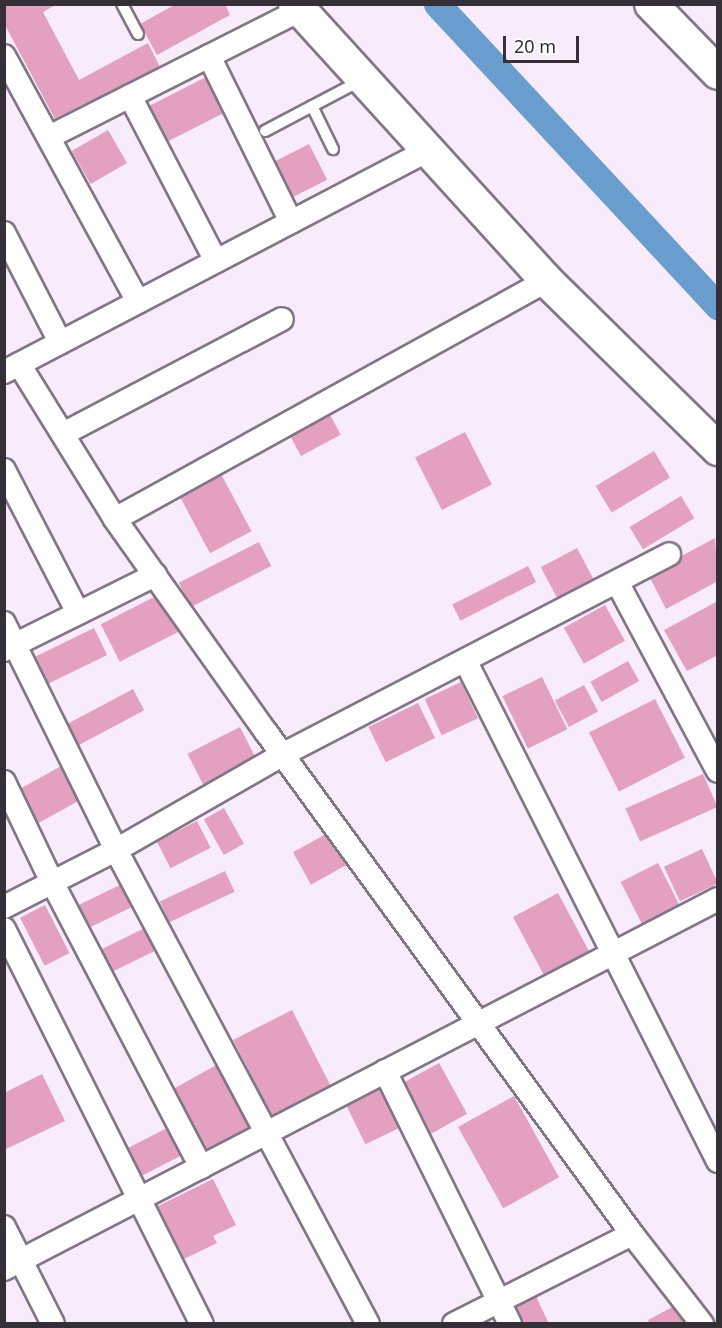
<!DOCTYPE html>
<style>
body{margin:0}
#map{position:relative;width:722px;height:1328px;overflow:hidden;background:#f8ebfc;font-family:"Noto Sans",sans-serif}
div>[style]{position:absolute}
.canal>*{height:27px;margin:-13.5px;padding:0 13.5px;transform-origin:13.5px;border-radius:13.5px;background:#689dcd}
.building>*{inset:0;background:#e3a0c1;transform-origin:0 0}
.roads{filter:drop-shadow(2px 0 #817686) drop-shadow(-2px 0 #817686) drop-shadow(0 2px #817686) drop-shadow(0 -2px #817686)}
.service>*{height:10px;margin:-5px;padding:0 5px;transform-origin:5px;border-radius:5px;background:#fff}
.minor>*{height:22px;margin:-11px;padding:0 11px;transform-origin:11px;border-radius:11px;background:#fff}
.secondary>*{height:32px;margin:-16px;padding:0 16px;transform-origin:16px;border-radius:16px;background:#fff}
span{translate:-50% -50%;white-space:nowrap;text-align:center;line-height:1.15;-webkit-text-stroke:5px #fdfdfd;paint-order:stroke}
.frame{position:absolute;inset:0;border:6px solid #353037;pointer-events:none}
.scale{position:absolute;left:503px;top:36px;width:76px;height:27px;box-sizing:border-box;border:3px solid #353037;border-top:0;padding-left:8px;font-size:18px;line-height:21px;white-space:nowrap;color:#353037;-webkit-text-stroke:4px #fdfdfd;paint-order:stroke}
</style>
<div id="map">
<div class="canal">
<div style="left:437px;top:4px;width:413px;rotate:47.1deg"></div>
</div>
<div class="building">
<div style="clip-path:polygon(5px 4px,57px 4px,43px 12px,79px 80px,148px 43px,163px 73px,91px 112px,86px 103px,55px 119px,5px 25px)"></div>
<div style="clip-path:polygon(176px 4px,225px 4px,230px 15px,157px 55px,140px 24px)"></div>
<div style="left:208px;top:76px;width:40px;height:76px;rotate:63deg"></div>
<div style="left:108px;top:130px;width:38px;height:42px;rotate:60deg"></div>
<div style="left:309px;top:144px;width:40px;height:45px;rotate:63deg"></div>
<div style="left:328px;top:411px;width:27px;height:45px;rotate:62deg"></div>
<div style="left:465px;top:432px;width:59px;height:56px;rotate:63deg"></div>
<div style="left:654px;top:451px;width:31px;height:68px;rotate:59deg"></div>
<div style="left:220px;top:472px;width:67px;height:47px;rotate:62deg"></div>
<div style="left:681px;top:496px;width:26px;height:60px;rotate:59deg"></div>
<div style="clip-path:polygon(715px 538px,718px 581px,666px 609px,648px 574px)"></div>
<div style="left:259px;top:542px;width:27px;height:90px;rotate:63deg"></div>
<div style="left:577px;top:548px;width:41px;height:41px;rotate:62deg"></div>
<div style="left:528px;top:566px;width:18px;height:85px;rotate:63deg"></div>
<div style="left:164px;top:592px;width:42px;height:71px;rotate:63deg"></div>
<div style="clip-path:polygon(718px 601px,718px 655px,687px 671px,664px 630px)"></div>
<div style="left:605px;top:605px;width:41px;height:47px;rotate:61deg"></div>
<div style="left:94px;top:628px;width:30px;height:65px;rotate:64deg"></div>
<div style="left:628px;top:661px;width:23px;height:43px;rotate:61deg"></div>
<div style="left:542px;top:677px;width:58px;height:44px;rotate:64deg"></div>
<div style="left:461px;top:682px;width:40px;height:40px;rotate:65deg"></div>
<div style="left:584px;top:685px;width:30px;height:33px;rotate:62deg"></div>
<div style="left:133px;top:689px;width:24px;height:74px;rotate:62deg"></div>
<div style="left:655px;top:699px;width:66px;height:74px;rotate:63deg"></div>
<div style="left:418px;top:703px;width:39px;height:55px;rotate:64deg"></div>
<div style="left:240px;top:727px;width:37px;height:59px;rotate:63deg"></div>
<div style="left:63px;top:765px;width:39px;height:50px;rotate:61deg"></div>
<div style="left:703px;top:774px;width:36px;height:85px;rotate:66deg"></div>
<div style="left:224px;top:808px;width:41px;height:23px;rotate:61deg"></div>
<div style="left:197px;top:821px;width:30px;height:45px;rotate:63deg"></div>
<div style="left:335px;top:829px;width:37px;height:48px;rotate:61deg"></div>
<div style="left:702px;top:849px;width:38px;height:42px;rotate:65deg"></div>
<div style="left:658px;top:863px;width:51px;height:42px;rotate:63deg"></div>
<div style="left:225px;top:871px;width:23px;height:72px;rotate:65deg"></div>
<div style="left:124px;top:883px;width:25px;height:51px;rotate:64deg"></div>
<div style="left:558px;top:893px;width:72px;height:51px;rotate:62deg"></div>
<div style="left:45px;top:905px;width:54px;height:28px;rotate:63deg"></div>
<div style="left:153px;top:924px;width:25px;height:62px;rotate:64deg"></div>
<div style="left:292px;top:1010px;width:89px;height:66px;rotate:63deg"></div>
<div style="left:220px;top:1063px;width:70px;height:55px;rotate:61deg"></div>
<div style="left:439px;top:1063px;width:58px;height:48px;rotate:61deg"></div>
<div style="clip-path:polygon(42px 1074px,65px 1121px,4px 1150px,4px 1093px)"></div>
<div style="left:387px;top:1086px;width:43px;height:45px;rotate:64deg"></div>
<div style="left:514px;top:1096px;width:93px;height:64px;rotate:61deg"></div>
<div style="left:175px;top:1124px;width:31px;height:58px;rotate:63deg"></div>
<div style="clip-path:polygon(213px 1179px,236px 1225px,213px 1236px,217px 1243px,184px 1259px,158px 1206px)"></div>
<div style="clip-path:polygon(534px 1292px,549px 1324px,514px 1324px,505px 1306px)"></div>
<div style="clip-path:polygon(680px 1303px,691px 1324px,650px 1324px,648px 1320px)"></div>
</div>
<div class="roads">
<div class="service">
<div style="left:122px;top:4px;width:34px;rotate:62deg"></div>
<div style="left:312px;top:106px;width:48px;rotate:64deg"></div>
<div style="left:265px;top:131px;width:107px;rotate:-27.8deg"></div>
</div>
<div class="minor">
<div style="left:4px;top:56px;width:280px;rotate:61.4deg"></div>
<div style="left:209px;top:56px;width:185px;rotate:63.7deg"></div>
<div style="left:130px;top:96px;width:186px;rotate:62.5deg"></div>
<div style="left:49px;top:137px;width:281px;rotate:-26.8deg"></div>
<div style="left:4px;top:233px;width:123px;rotate:62.8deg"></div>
<div style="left:19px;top:364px;width:182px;rotate:58.2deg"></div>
<div style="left:115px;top:519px;width:261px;rotate:54.7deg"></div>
<div style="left:266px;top:732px;width:621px;rotate:53.9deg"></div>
<div style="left:632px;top:1234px;width:114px;rotate:52.1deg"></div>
<div style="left:4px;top:372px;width:479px;rotate:-27.6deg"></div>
<div style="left:63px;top:434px;width:247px;rotate:-27.7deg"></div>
<div style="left:4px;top:470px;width:161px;rotate:62.6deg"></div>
<div style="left:115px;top:519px;width:493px;rotate:-28.9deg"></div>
<div style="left:617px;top:582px;width:214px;rotate:61.9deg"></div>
<div style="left:4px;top:623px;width:253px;rotate:63.7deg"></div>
<div style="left:116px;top:850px;width:537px;rotate:62deg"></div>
<div style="left:4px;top:650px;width:169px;rotate:-26.4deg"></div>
<div style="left:466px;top:662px;width:559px;rotate:63.21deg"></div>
<div style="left:4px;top:782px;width:111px;rotate:64.4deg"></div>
<div style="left:52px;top:882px;width:322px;rotate:62.4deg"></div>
<div style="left:4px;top:907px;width:126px;rotate:-27deg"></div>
<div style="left:116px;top:850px;width:191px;rotate:-29.8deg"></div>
<div style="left:282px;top:755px;width:436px;rotate:-27.4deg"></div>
<div style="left:4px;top:929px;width:442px;rotate:63.4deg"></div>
<div style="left:385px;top:1071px;width:282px;rotate:63.7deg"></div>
<div style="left:4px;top:1227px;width:109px;rotate:63.2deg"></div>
<div style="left:4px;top:1269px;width:804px;rotate:-27.39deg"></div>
<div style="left:454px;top:1324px;width:199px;rotate:-26.8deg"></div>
</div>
<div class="secondary">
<div style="left:295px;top:4px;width:374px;rotate:47.7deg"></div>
<div style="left:547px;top:281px;width:240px;rotate:44.5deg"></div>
<div style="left:651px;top:4px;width:96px;rotate:45.8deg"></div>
</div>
</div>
<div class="frame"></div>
<div class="scale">20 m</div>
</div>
